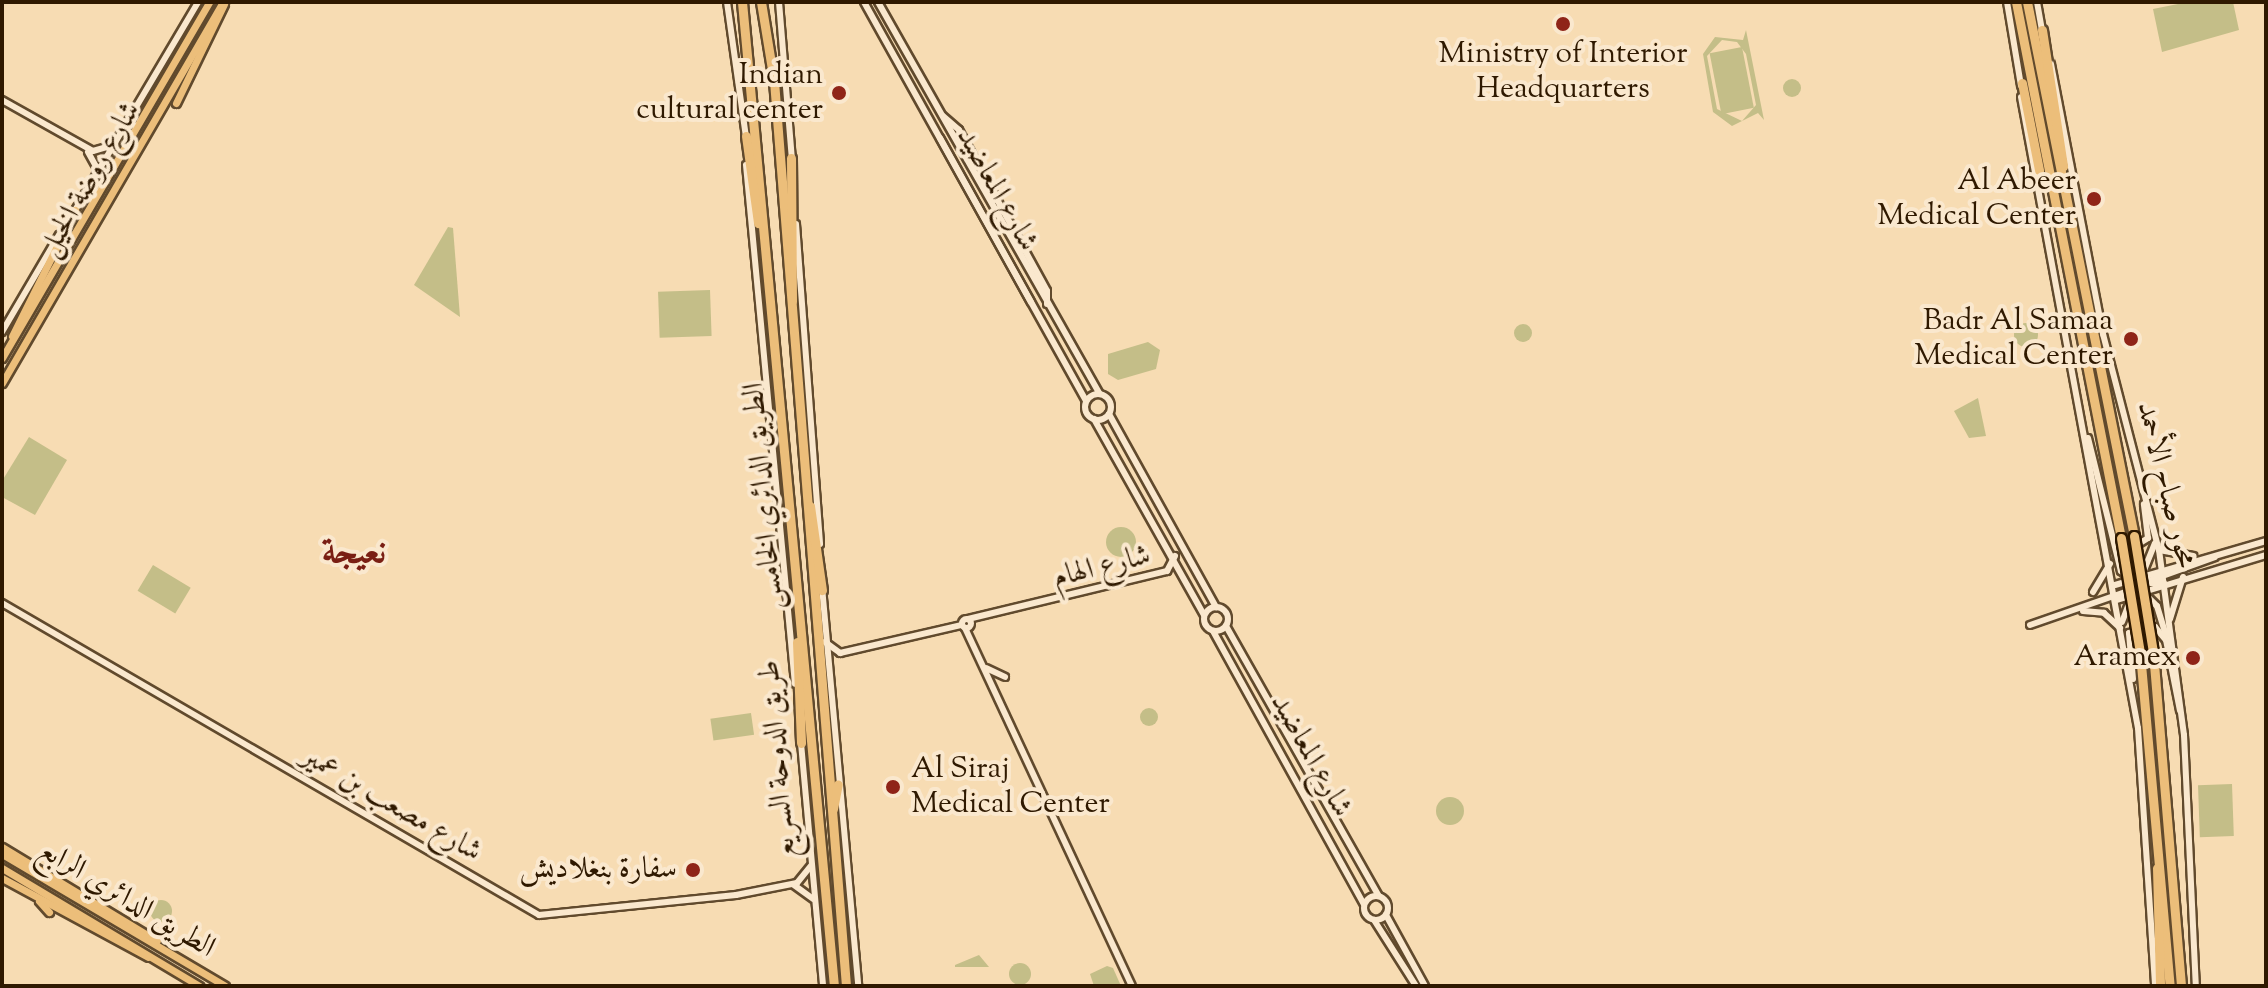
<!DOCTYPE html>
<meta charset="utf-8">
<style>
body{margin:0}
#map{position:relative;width:2268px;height:988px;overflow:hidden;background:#f7dcb3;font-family:"Sorts Mill Goudy",Amiri,serif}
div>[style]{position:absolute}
.green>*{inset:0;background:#c4be88;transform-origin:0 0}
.round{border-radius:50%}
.roads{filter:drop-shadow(2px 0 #614a2d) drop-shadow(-2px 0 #614a2d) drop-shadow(0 2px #614a2d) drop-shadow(0 -2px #614a2d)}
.minor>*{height:6px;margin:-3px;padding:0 3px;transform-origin:3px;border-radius:3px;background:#fae8ce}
.minor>.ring{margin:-3px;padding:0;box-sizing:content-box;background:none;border:6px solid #fae8ce;border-radius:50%}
.major>*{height:7px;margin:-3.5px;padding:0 3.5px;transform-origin:3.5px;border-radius:3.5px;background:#ecbe7a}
.highway>*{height:9px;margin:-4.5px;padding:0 4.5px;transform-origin:4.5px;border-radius:4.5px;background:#ecbe7a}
.bridges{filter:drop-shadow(2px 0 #2f1900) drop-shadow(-2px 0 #2f1900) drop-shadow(0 2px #2f1900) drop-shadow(0 -2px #2f1900)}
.highway-bridge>*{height:9px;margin:-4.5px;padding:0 4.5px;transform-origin:4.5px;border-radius:4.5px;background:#ecbe7a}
.dots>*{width:22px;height:22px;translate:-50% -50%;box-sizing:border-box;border:4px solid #fae8ce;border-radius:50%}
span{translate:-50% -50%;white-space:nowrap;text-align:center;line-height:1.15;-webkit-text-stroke:8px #fae8ce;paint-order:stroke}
.poi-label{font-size:30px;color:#2f1900}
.right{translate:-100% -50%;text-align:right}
.left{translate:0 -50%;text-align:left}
.street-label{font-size:30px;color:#2f1900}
.district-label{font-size:38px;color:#7a1f14;font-weight:700}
.frame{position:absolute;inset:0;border:4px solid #2f1900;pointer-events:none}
</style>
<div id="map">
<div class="green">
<div style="clip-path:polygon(2188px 2px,2233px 2px,2239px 30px,2162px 52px,2153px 9px)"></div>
<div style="clip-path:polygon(evenodd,1746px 30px,1764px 120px,1758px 113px,1732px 126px,1713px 112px,1703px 54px,1715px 37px,1743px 40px,1746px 30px,1722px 40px,1737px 42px,1746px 54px,1756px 105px,1742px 121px,1717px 109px,1707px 56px,1722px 40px)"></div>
<div style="left:1742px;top:47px;width:62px;height:33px;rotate:79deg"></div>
<div class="round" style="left:1783px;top:79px;width:18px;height:18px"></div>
<div style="clip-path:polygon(448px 227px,453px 228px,460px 317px,414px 285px)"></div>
<div style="left:710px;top:290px;width:46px;height:52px;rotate:88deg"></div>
<div class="round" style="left:2014px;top:323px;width:24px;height:24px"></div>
<div class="round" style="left:1514px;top:324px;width:18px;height:18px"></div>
<div style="clip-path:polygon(1148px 342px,1160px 350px,1156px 369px,1118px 380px,1108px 374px,1108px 354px)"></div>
<div style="clip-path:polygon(1978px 398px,1986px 436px,1969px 438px,1954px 411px)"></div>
<div style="clip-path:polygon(29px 437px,67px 460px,35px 515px,2px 497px,2px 481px)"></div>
<div class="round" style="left:1106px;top:527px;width:30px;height:30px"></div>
<div style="left:153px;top:565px;width:44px;height:30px;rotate:31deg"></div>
<div class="round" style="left:1140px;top:708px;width:18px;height:18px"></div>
<div style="left:751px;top:713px;width:22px;height:41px;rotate:82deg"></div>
<div style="left:2232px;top:784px;width:52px;height:34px;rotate:88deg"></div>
<div class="round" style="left:1436px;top:797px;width:28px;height:28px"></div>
<div class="round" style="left:150px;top:900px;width:22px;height:22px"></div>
<div style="clip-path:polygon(979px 955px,989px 967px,955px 967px,955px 965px)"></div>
<div class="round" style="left:1009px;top:963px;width:22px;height:22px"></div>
<div style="clip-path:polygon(1107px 966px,1113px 968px,1121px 986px,1094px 986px,1090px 974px)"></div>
</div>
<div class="roads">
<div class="minor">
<div style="left:727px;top:2px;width:137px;rotate:82deg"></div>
<div style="left:779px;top:2px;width:160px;rotate:85.3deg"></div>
<div style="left:864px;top:2px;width:457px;rotate:60.9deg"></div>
<div style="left:878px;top:2px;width:450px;rotate:60.5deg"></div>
<div style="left:2007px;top:2px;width:85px;rotate:80.5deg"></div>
<div style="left:2037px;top:2px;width:28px;rotate:80deg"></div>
<div style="left:2051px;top:64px;width:275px;rotate:79.1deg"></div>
<div style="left:2103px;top:334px;width:223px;rotate:75.5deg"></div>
<div style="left:2159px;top:550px;width:187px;rotate:82.3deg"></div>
<div style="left:2184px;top:735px;width:251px;rotate:87.3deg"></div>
<div style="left:2021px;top:97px;width:642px;rotate:79.5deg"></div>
<div style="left:2138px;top:728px;width:259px;rotate:86.2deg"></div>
<div style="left:2px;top:100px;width:104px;rotate:29.3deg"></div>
<div style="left:93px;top:151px;width:22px;rotate:-16deg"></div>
<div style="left:943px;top:116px;width:21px;rotate:41deg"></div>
<div style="left:959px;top:130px;width:183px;rotate:61.3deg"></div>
<div style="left:1047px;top:291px;width:13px;rotate:90deg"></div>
<div style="left:940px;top:138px;width:188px;rotate:61deg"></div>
<div style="left:88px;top:152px;width:23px;rotate:61deg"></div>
<div style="left:746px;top:165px;width:521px;rotate:84.61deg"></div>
<div style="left:74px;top:212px;width:244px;rotate:-59.4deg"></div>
<div style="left:796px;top:224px;width:321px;rotate:85.7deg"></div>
<div style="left:2px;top:332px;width:113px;rotate:-59.6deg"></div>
<div class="ring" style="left:1085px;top:394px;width:20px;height:20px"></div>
<div style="left:1109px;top:414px;width:221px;rotate:61deg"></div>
<div style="left:1094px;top:419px;width:225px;rotate:60.7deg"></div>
<div style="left:2088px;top:438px;width:137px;rotate:76.1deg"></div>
<div style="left:2121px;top:571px;width:19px;rotate:39deg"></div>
<div style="left:2136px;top:583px;width:28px"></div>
<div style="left:2122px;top:544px;width:11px;rotate:22deg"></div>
<div style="left:2132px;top:548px;width:19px;rotate:-32deg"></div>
<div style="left:2148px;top:538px;width:34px;rotate:-97deg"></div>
<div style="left:2159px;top:550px;width:35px;rotate:10deg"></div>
<div style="left:2146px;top:582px;width:73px;rotate:-19.9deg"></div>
<div style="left:2115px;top:585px;width:157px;rotate:-16.2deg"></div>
<div style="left:822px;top:587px;width:401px;rotate:84.8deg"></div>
<div style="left:2142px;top:591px;width:21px;rotate:45deg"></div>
<div style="left:2157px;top:606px;width:31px;rotate:73deg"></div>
<div style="left:2093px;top:592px;width:33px;rotate:-59deg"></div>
<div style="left:2117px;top:600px;width:156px;rotate:-16.8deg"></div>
<div style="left:2px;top:603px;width:621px;rotate:30.16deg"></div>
<div style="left:539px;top:915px;width:198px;rotate:-5.8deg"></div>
<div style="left:736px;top:895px;width:62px;rotate:-11.1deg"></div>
<div style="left:797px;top:883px;width:22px;rotate:-51deg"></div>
<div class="ring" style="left:1204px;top:607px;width:18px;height:18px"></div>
<div style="left:2083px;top:611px;width:21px;rotate:5deg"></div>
<div style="left:2104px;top:613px;width:22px;rotate:43deg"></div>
<div class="ring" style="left:961.5px;top:618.5px;width:3px;height:3px"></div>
<div style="left:968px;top:619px;width:205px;rotate:-13.6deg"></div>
<div style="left:1167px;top:571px;width:17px;rotate:-62deg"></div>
<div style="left:2170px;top:619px;width:44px;rotate:-72.8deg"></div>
<div style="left:2122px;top:622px;width:25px;rotate:-69deg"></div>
<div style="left:2030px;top:625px;width:113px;rotate:-19.1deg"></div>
<div style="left:2137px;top:588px;width:48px;rotate:-68.2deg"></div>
<div style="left:1226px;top:626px;width:310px;rotate:60.5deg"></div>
<div style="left:965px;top:628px;width:395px;rotate:65deg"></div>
<div style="left:1213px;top:631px;width:312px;rotate:61.1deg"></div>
<div style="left:825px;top:642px;width:19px;rotate:36deg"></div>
<div style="left:840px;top:653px;width:124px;rotate:-13deg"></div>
<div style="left:986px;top:668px;width:21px;rotate:25deg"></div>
<div style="left:2133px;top:679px;width:46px;rotate:-95deg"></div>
<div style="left:2129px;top:633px;width:27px;rotate:-13deg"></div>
<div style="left:2155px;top:627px;width:17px;rotate:50deg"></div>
<div style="left:2166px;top:640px;width:72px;rotate:78.8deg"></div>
<div style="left:801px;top:743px;width:244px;rotate:84.8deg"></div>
<div style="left:794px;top:885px;width:24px;rotate:36deg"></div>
<div class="ring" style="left:1364px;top:896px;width:18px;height:18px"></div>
<div style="left:1386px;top:915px;width:81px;rotate:61.2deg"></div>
<div style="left:1374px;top:920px;width:78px;rotate:57.5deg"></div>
</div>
<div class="major">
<div style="left:176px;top:103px;width:110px;rotate:-64.1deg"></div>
<div style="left:12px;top:336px;width:141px;rotate:-63.4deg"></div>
<div style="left:2px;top:358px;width:412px;rotate:-59.8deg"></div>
<div style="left:2px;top:383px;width:440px;rotate:-59.9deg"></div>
<div style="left:2px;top:847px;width:181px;rotate:31.2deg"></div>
<div style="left:2px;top:854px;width:259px;rotate:30.6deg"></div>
<div style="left:2px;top:868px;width:230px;rotate:30.9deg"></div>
<div style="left:2px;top:878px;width:166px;rotate:28.4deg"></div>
<div style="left:39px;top:901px;width:15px;rotate:48deg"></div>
</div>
<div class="highway">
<div style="left:742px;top:2px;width:988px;rotate:84.66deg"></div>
<div style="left:761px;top:2px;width:80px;rotate:80.7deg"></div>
<div style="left:774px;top:81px;width:908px;rotate:85.45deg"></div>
<div style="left:2016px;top:2px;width:546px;rotate:78.92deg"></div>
<div style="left:2027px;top:2px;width:545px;rotate:78.67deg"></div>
<div style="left:2042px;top:30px;width:138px;rotate:81.2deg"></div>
<div style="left:2022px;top:83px;width:89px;rotate:78.9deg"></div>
<div style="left:746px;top:136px;width:88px;rotate:82.1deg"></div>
<div style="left:791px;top:158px;width:143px;rotate:89.6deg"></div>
<div style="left:810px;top:506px;width:85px;rotate:81.9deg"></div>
<div style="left:797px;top:642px;width:101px;rotate:87.7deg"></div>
<div style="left:2153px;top:652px;width:335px;rotate:85.2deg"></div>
<div style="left:2140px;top:653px;width:334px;rotate:84.9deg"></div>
<div style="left:833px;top:809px;width:25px;rotate:-79deg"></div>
<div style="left:2157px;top:868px;width:118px;rotate:88.5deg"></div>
</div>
</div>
<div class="bridges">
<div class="highway-bridge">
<div style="left:2134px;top:536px;width:118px;rotate:80.7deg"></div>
<div style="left:2121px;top:538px;width:117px;rotate:80.6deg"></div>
</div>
</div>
<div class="dots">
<div style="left:1563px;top:24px;background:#8f2418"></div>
<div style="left:839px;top:93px;background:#8f2418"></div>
<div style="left:2094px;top:199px;background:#8f2418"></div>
<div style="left:2131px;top:339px;background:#8f2418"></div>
<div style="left:2193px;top:658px;background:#8f2418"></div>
<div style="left:893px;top:787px;background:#8f2418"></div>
<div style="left:693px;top:870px;background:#8f2418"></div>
</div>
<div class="poi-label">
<span style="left:1563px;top:72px">Ministry of Interior<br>Headquarters</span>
<span class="right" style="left:823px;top:93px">Indian<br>cultural center</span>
<span class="right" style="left:2076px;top:199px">Al Abeer<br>Medical Center</span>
<span class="right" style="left:2113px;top:339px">Badr Al Samaa<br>Medical Center</span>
<span class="right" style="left:2177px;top:658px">Aramex</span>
<span class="left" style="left:911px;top:787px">Al Siraj<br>Medical Center</span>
<span class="right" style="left:677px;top:870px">سفارة بنغلاديش</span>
</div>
<div class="street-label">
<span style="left:91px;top:180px;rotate:-60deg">شارع روضة الخيل</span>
<span style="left:996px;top:190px;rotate:61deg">شارع المعاضيد</span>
<span style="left:2165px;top:485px;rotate:76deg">محور صباح الأحمد</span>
<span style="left:765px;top:496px;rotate:-95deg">الطريق الدائري الخامس</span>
<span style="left:1102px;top:568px;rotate:-14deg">شارع الهام</span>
<span style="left:1310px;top:756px;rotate:61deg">شارع المعاضيد</span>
<span style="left:779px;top:759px;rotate:-95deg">طريق الدوحة السريع</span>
<span style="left:391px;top:805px;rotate:30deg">شارع مصعب بن عمير</span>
<span style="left:126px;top:900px;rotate:31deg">الطريق الدائري الرابع</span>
</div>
<div class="district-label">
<span style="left:354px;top:554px">نعيجة</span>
</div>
<div class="frame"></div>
</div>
